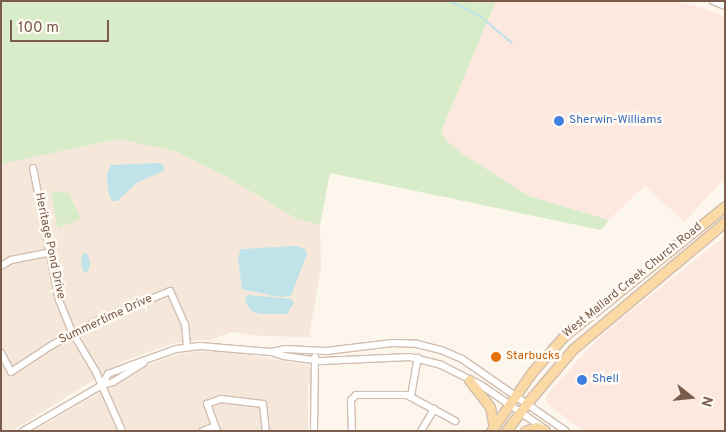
<!DOCTYPE html>
<style>
body{margin:0}
#map{position:relative;width:726px;height:432px;overflow:hidden;background:#fdf6ec;font-family:Overpass,sans-serif}
div>[style]{position:absolute}
.residential>*{inset:0;background:#f5e8da}
.commercial>*{inset:0;background:#fde8e0}
.green>*{inset:0;background:#d8ecc9}
.water>*{inset:0;background:#bfe3e8}
.stream>*{height:2px;margin:-1px;padding:0 1px;transform-origin:1px;border-radius:1px;background:#bfe3e8}
.roads{filter:drop-shadow(1px 0 #d1beb0) drop-shadow(-1px 0 #d1beb0) drop-shadow(0 1px #d1beb0) drop-shadow(0 -1px #d1beb0)}
.minor>*{height:6px;margin:-3px;padding:0 3px;transform-origin:3px;border-radius:3px;background:#fff}
.major>*{height:9px;margin:-4.5px;padding:0 4.5px;transform-origin:4.5px;border-radius:4.5px;background:#fbd9a5}
.dots>*{width:14px;height:14px;translate:-50% -50%;box-sizing:border-box;border:2px solid #fffaf3;border-radius:50%}
span{translate:-50% -50%;white-space:nowrap;text-align:center;line-height:1.15;-webkit-text-stroke:5px #fffaf3;paint-order:stroke}
.shop-label{font-size:12px;color:#366cbe}
.left{translate:0 -50%;text-align:left}
.street-label{font-size:12px;color:#7a5c4d}
.food-label{font-size:12px;color:#c56008}
.frame{position:absolute;inset:0;border:2px solid #7a5c4d;pointer-events:none}
.north{position:absolute;left:666px;top:372px;width:50px;height:50px;-webkit-text-stroke:4px #fffaf3;paint-order:stroke;rotate:106deg;font-size:14px;font-weight:700;line-height:20px;text-align:center;color:#7a5c4d}
.north::after{content:'';display:block;margin:auto;width:18px;height:22px;background:#7a5c4d;clip-path:polygon(50% 0,100% 100%,50% 72%,0 100%)}
.scale{position:absolute;left:10px;top:20px;width:99px;height:22px;box-sizing:border-box;border:2px solid #7a5c4d;border-top:0;padding-left:6px;font-size:15px;line-height:18px;white-space:nowrap;color:#7a5c4d;-webkit-text-stroke:4px #fffaf3;paint-order:stroke}
</style>
<div id="map">
<div class="residential">
<div style="clip-path:polygon(118px 139px,175px 151px,227px 177px,295px 218px,320px 225px,321px 268px,309px 337px,261px 336px,231px 332px,211px 340px,185px 341px,168px 345px,124px 361px,28px 421px,11px 431px,1px 431px,1px 164px)"></div>
<div style="clip-path:polygon(197px 351px,238px 353px,308px 365px,311px 368px,311px 382px,308px 384px,308px 431px,33px 431px,143px 367px,174px 355px)"></div>
</div>
<div class="commercial">
<div style="clip-path:polygon(496px 1px,677px 1px,709px 10px,725px 17px,725px 178px,684px 222px,645px 185px,609px 220px,529px 196px,461px 153px,446px 140px,441px 132px)"></div>
<div style="clip-path:polygon(725px 236px,725px 431px,583px 431px,549px 405px,546px 400px,547px 395px,588px 349px,610px 328px)"></div>
</div>
<div class="green">
<div style="clip-path:polygon(1px 1px,496px 1px,441px 132px,446px 140px,461px 153px,529px 196px,609px 220px,601px 230px,330px 173px,320px 225px,295px 218px,227px 177px,175px 151px,118px 139px,1px 164px)"></div>
<div style="clip-path:polygon(51px 191px,69px 193px,81px 219px,58px 228px)"></div>
</div>
<div class="water">
<div style="clip-path:polygon(157px 163px,163px 165px,164px 171px,138px 182px,117px 201px,112px 201px,108px 192px,107px 175px,111px 165px)"></div>
<div style="clip-path:polygon(296px 246px,305px 249px,307px 254px,291px 296px,279px 297px,242px 289px,238px 258px,241px 249px)"></div>
<div style="clip-path:polygon(85px 253px,88px 255px,90px 264px,88px 272px,83px 271px,81px 264px,82px 255px)"></div>
<div style="clip-path:polygon(249px 295px,291px 299px,294px 303px,287px 314px,261px 314px,253px 312px,249px 308px,245px 301px,246px 297px)"></div>
</div>
<div class="stream">
<div style="left:450px;top:1px;width:34px;rotate:27deg"></div>
<div style="left:480px;top:16px;width:42px;rotate:40.2deg"></div>
</div>
<div class="roads">
<div class="minor">
<div style="left:713px;top:1px;width:13px;rotate:23deg"></div>
<div style="left:33px;top:168px;width:135px;rotate:78.9deg"></div>
<div style="left:59px;top:300px;width:32px;rotate:68deg"></div>
<div style="left:71px;top:330px;width:49px;rotate:59.2deg"></div>
<div style="left:96px;top:372px;width:64px;rotate:66.2deg"></div>
<div style="left:1px;top:266px;width:12px;rotate:-31deg"></div>
<div style="left:11px;top:260px;width:38px;rotate:-11deg"></div>
<div style="left:271px;top:352px;width:14px;rotate:-12deg"></div>
<div style="left:285px;top:349px;width:41px;rotate:2.8deg"></div>
<div style="left:326px;top:351px;width:67px;rotate:-6.8deg"></div>
<div style="left:393px;top:343px;width:24px;rotate:2deg"></div>
<div style="left:417px;top:344px;width:25px;rotate:14deg"></div>
<div style="left:441px;top:350px;width:23px;rotate:23deg"></div>
<div style="left:462px;top:359px;width:126px;rotate:34.7deg"></div>
<div style="left:1px;top:353px;width:21px;rotate:62deg"></div>
<div style="left:11px;top:372px;width:49px;rotate:-33.4deg"></div>
<div style="left:52px;top:345px;width:53px;rotate:-28deg"></div>
<div style="left:99px;top:320px;width:77px;rotate:-22.2deg"></div>
<div style="left:170px;top:291px;width:36px;rotate:66deg"></div>
<div style="left:185px;top:324px;width:23px;rotate:85deg"></div>
<div style="left:102px;top:385px;width:13px;rotate:-61deg"></div>
<div style="left:108px;top:374px;width:19px;rotate:-21deg"></div>
<div style="left:126px;top:367px;width:53px;rotate:-19.8deg"></div>
<div style="left:176px;top:349px;width:24px;rotate:-7deg"></div>
<div style="left:200px;top:346px;width:71px;rotate:4.8deg"></div>
<div style="left:271px;top:352px;width:14px;rotate:17deg"></div>
<div style="left:284px;top:356px;width:37px;rotate:8deg"></div>
<div style="left:321px;top:361px;width:89px;rotate:-2.6deg"></div>
<div style="left:410px;top:357px;width:32px;rotate:14deg"></div>
<div style="left:441px;top:365px;width:45px;rotate:26.6deg"></div>
<div style="left:481px;top:385px;width:74px;rotate:34.5deg"></div>
<div style="left:411px;top:396px;width:39px;rotate:-80deg"></div>
<div style="left:23px;top:431px;width:91px;rotate:-30.2deg"></div>
<div style="left:102px;top:385px;width:11px;rotate:-15deg"></div>
<div style="left:113px;top:382px;width:36px;rotate:-32deg"></div>
<div style="left:203px;top:431px;width:13px;rotate:-23deg"></div>
<div style="left:217px;top:431px;width:29px;rotate:-110deg"></div>
<div style="left:207px;top:404px;width:15px;rotate:-20deg"></div>
<div style="left:221px;top:399px;width:42px;rotate:6.8deg"></div>
<div style="left:263px;top:404px;width:27px;rotate:84deg"></div>
<div style="left:314px;top:431px;width:74px;rotate:-89.2deg"></div>
<div style="left:352px;top:431px;width:31px;rotate:-92deg"></div>
<div style="left:351px;top:400px;width:7px;rotate:-45deg"></div>
<div style="left:356px;top:395px;width:51px"></div>
<div style="left:407px;top:395px;width:55px;rotate:28.4deg"></div>
<div style="left:421px;top:431px;width:26px;rotate:-59deg"></div>
</div>
<div class="major">
<div style="left:469px;top:380px;width:34px;rotate:52deg"></div>
<div style="left:490px;top:407px;width:20px;rotate:79deg"></div>
<div style="left:491px;top:431px;width:72px;rotate:-55.2deg"></div>
<div style="left:532px;top:372px;width:48px;rotate:-48.4deg"></div>
<div style="left:564px;top:336px;width:207px;rotate:-38.9deg"></div>
<div style="left:506px;top:431px;width:35px;rotate:-53deg"></div>
<div style="left:527px;top:403px;width:71px;rotate:-49.6deg"></div>
<div style="left:573px;top:349px;width:198px;rotate:-39.9deg"></div>
<div style="left:525px;top:431px;width:12px;rotate:-20deg"></div>
<div style="left:536px;top:427px;width:9px;rotate:18deg"></div>
</div>
</div>
<div class="dots">
<div style="left:559px;top:121px;background:#3f7fe0"></div>
<div style="left:496px;top:357px;background:#e8710a"></div>
<div style="left:582px;top:380px;background:#3f7fe0"></div>
</div>
<div class="shop-label">
<span class="left" style="left:569px;top:121px">Sherwin-Williams</span>
<span class="left" style="left:592px;top:380px">Shell</span>
</div>
<div class="street-label">
<span style="left:49px;top:246px;rotate:78deg">Heritage Pond Drive</span>
<span style="left:633px;top:281px;rotate:-39deg">West Mallard Creek Church Road</span>
<span style="left:106px;top:320px;rotate:-25deg">Summertime Drive</span>
</div>
<div class="food-label">
<span class="left" style="left:506px;top:357px">Starbucks</span>
</div>
<div class="frame"></div>
<div class="north">N</div>
<div class="scale">100 m</div>
</div>
